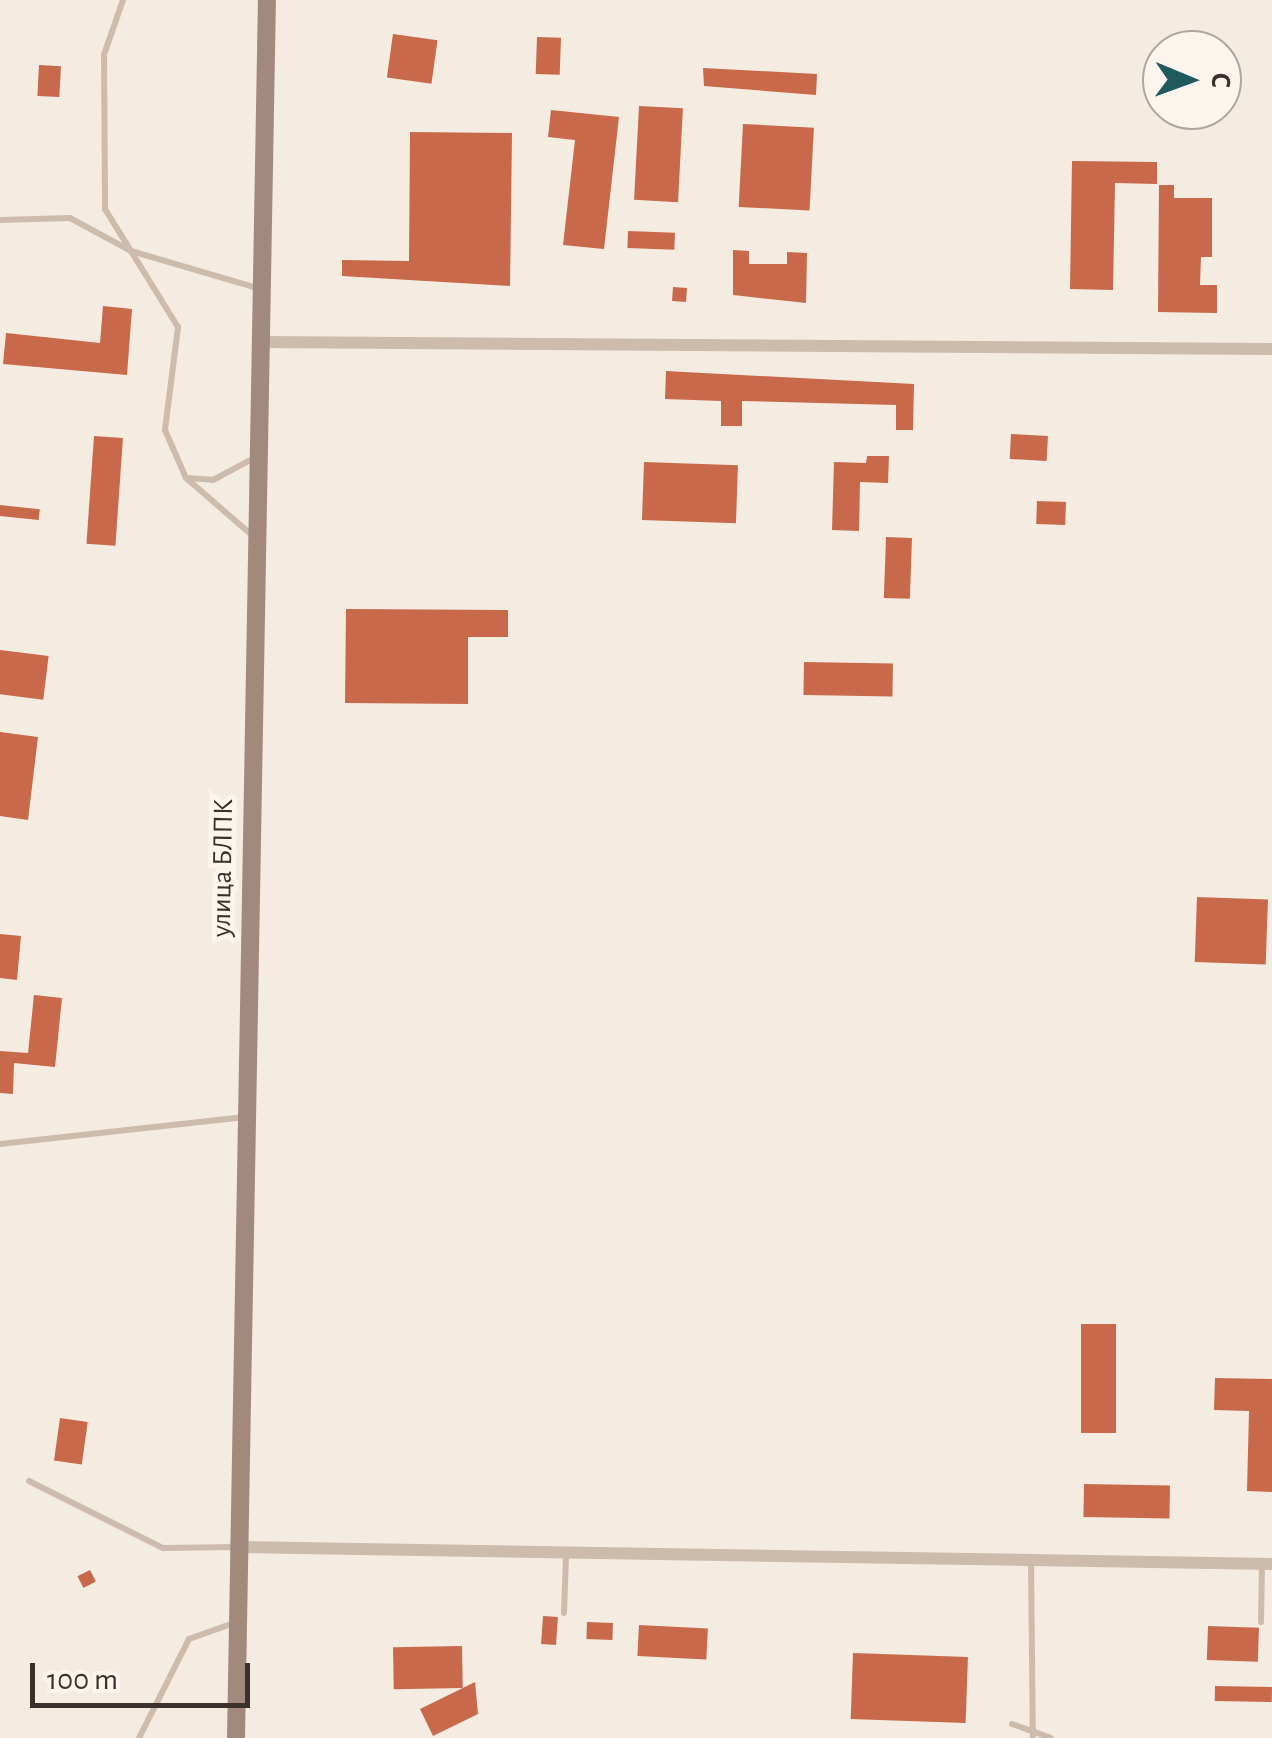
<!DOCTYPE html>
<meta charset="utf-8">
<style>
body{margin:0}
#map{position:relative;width:1272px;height:1738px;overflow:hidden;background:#f4ebe1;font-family:"Alegreya Sans",sans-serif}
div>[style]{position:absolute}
.building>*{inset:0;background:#c8694b;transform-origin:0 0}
.lane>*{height:6px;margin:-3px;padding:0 3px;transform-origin:3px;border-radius:3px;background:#cdbbac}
.street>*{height:12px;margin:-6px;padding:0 6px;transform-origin:6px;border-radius:6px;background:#cdbbac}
.secondary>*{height:18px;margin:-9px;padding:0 9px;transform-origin:9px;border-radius:9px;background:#a18a7d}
span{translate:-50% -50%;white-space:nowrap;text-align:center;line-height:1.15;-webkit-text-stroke:10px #fbf5ee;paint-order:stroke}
.street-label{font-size:28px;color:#3b302b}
.north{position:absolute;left:1142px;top:30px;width:100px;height:100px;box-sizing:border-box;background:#fbf5ee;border:2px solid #aea6a0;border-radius:50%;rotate:91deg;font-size:28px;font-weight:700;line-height:40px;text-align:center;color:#3b302b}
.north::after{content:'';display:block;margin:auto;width:35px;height:45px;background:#1f5a5e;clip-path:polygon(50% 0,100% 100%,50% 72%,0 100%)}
.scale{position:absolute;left:30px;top:1663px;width:220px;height:45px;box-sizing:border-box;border:5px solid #3b302b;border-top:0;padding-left:12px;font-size:30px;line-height:35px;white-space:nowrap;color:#3b302b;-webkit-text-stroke:8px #fbf5ee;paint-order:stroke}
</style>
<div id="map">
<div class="building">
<div style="left:393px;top:34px;width:45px;height:44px;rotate:8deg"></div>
<div style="left:537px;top:37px;width:24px;height:37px;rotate:2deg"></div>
<div style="left:39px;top:65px;width:22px;height:31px;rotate:3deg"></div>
<div style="clip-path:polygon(703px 68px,817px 74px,816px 95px,704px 86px)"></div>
<div style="left:639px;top:106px;width:44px;height:94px;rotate:3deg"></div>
<div style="clip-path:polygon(551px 110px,619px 117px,604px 249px,563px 245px,575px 140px,548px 137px)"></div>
<div style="left:743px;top:124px;width:71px;height:83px;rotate:3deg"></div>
<div style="clip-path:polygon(410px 132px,512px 133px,510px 286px,342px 276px,342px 260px,409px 261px)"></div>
<div style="clip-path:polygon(1072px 161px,1157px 162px,1157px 184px,1115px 183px,1113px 290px,1070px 289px)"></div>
<div style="clip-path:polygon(1159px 185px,1174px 185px,1174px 198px,1212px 198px,1212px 257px,1201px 257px,1200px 285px,1217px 285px,1217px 313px,1158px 312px)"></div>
<div style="left:628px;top:231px;width:47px;height:17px;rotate:2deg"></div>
<div style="clip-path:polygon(733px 250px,749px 251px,749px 264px,787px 264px,787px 252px,807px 253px,806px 303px,733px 295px)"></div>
<div style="left:673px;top:287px;width:14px;height:14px;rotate:4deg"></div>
<div style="clip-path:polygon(103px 306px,132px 309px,127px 375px,3px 364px,6px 333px,100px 343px)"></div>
<div style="clip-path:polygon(666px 371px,914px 384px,913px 430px,896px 430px,896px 405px,742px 401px,742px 426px,721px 426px,721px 401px,665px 399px)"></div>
<div style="left:1011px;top:434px;width:37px;height:25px;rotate:3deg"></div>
<div style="left:94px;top:436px;width:29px;height:108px;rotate:4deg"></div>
<div style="clip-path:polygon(867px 456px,889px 456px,888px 483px,860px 482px,859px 531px,832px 530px,834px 462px,866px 463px)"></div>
<div style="left:644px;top:462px;width:94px;height:58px;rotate:2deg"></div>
<div style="left:1037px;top:501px;width:29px;height:23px;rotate:2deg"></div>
<div style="left:0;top:505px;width:40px;height:11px;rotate:6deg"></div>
<div style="left:886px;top:537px;width:26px;height:61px;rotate:2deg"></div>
<div style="clip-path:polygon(346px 609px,508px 610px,508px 637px,468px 637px,468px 704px,345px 703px)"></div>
<div style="left:0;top:650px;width:49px;height:44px;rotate:7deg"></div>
<div style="left:804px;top:662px;width:89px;height:33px;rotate:1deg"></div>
<div style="clip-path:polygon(0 732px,38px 737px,28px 820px,0 816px)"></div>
<div style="left:1197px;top:897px;width:71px;height:65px;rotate:2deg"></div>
<div style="clip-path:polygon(0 934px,21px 936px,17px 980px,0 978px)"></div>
<div style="clip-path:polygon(34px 995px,62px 998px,55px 1067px,14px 1063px,13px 1094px,0 1093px,0 1051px,28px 1053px)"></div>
<div style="left:1081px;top:1324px;width:35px;height:109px"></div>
<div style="clip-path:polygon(1215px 1378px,1272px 1379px,1272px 1492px,1247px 1491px,1249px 1411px,1214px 1410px)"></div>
<div style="left:60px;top:1418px;width:28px;height:43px;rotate:8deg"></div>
<div style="left:1084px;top:1484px;width:86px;height:33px;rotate:1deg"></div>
<div style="left:90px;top:1570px;width:13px;height:14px;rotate:63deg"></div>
<div style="left:543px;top:1616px;width:15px;height:28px;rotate:4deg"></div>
<div style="left:587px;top:1622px;width:26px;height:17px;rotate:2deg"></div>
<div style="left:639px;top:1625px;width:69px;height:31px;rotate:3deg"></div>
<div style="left:1208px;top:1626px;width:51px;height:34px;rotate:2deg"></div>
<div style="left:462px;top:1646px;width:42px;height:69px;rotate:89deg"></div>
<div style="left:853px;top:1653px;width:115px;height:66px;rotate:2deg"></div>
<div style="clip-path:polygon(475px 1682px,478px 1714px,433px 1736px,420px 1709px)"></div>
<div style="left:1215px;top:1686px;width:57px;height:15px;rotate:1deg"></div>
</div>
<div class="lane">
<div style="left:123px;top:0;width:58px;rotate:109.1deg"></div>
<div style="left:104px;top:55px;width:154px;rotate:89.6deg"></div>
<div style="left:105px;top:209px;width:139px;rotate:58.3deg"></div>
<div style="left:178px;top:327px;width:104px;rotate:97.2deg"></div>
<div style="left:165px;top:430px;width:52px;rotate:66.4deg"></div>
<div style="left:186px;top:478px;width:89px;rotate:40.9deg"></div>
<div style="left:0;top:220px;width:70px;rotate:-1.6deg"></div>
<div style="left:70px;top:218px;width:69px;rotate:28.4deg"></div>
<div style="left:131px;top:251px;width:135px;rotate:16.3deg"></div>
<div style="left:187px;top:478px;width:26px;rotate:4deg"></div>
<div style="left:213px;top:480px;width:47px;rotate:-28.2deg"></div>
<div style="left:0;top:1144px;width:244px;rotate:-6.3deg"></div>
<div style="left:29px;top:1481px;width:150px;rotate:26.6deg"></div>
<div style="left:163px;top:1548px;width:71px;rotate:-0.8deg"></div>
<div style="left:1031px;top:1561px;width:177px;rotate:89.4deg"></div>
<div style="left:564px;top:1613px;width:58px;rotate:-88deg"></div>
<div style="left:1261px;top:1622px;width:56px;rotate:-89deg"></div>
<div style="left:1012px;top:1724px;width:41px;rotate:19.7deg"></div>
<div style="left:139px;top:1738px;width:111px;rotate:-63.2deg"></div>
<div style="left:189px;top:1639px;width:48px;rotate:-19.6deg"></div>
</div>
<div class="street">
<div style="left:262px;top:342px;width:1010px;rotate:0.4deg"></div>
<div style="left:235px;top:1547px;width:1037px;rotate:0.94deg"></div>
</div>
<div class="secondary">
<div style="left:236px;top:1738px;width:1738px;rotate:-88.98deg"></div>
</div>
<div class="street-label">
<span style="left:223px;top:868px;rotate:-89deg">улица БЛПК</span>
</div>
<div class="north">С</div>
<div class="scale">100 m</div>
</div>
